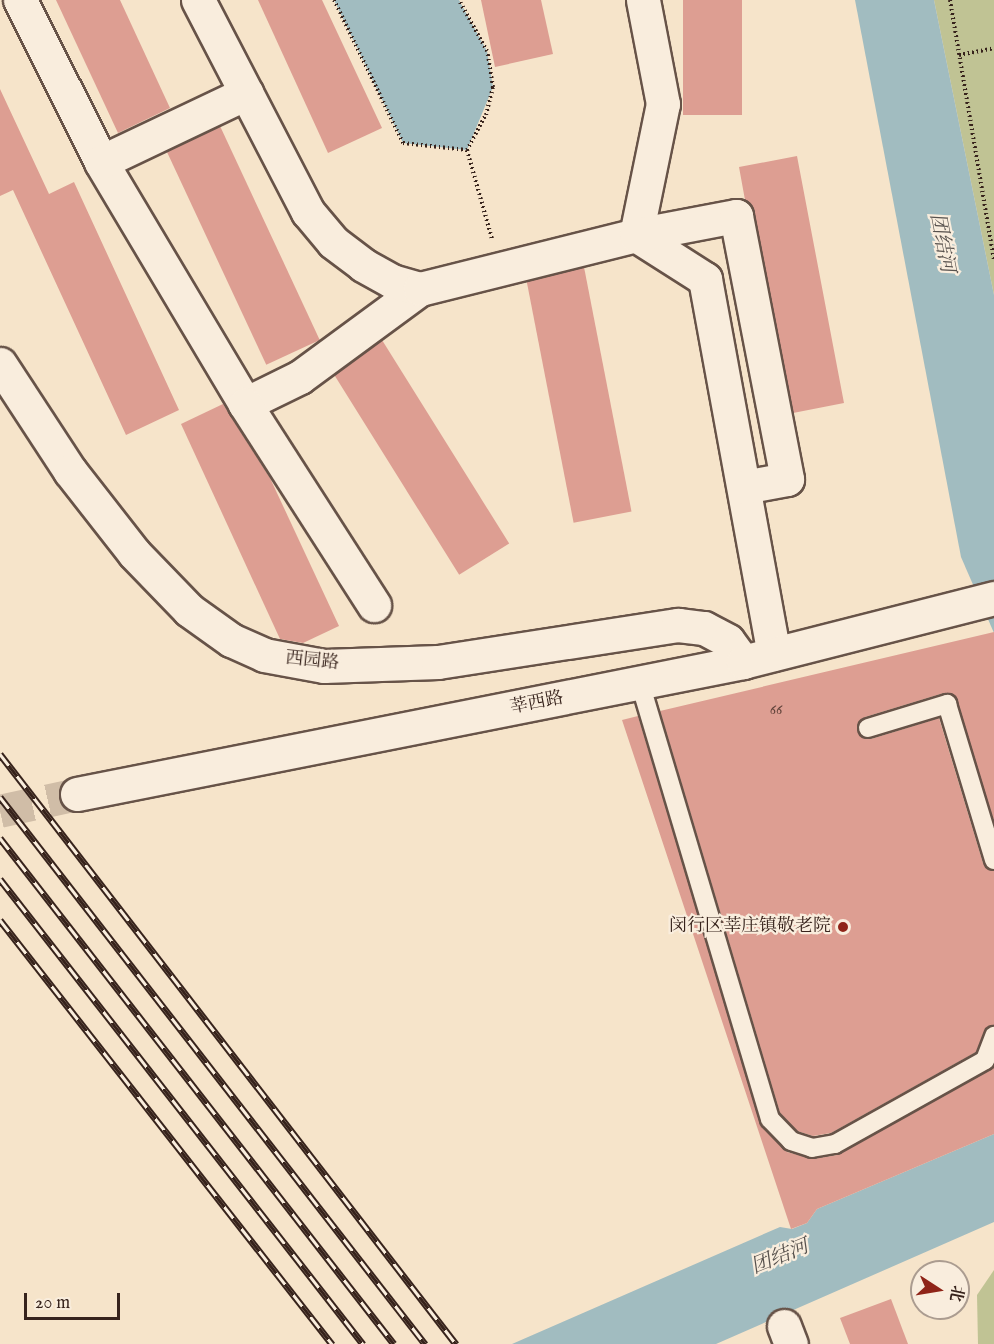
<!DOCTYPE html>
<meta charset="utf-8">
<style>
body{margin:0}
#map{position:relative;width:994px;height:1344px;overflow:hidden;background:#f6e4ca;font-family:"IM FELL English","Noto Serif SC",serif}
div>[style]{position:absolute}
.green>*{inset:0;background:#c0c394}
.water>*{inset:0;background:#a1bcc0}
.building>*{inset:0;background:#dd9e92;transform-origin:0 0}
.minor-tunnel>*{height:33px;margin-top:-16.5px;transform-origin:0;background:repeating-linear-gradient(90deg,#d0bda7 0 33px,transparent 0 49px)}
.path>*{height:4px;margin-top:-2px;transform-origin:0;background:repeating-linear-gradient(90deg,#37231c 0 1.5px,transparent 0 4.5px)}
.roads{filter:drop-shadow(2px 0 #675348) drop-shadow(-2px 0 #675348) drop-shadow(0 2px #675348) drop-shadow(0 -2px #675348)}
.service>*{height:18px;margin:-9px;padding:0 9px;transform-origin:9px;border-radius:9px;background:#f9eddd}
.minor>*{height:33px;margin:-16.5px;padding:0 16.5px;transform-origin:16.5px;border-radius:16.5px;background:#f9eddd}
.rail>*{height:7px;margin-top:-3.5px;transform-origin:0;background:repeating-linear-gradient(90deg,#f9eddd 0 14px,#37231c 0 28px);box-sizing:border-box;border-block:2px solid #37231c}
.dots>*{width:16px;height:16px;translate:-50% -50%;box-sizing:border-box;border:3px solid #f9eddd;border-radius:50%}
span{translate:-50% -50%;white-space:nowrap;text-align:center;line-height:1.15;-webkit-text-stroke:4.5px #f9eddd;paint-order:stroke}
.number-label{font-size:15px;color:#60423a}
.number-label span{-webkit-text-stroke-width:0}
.street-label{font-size:18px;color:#37231c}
.poi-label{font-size:18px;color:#37231c}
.right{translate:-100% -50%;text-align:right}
.water-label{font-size:20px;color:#57514d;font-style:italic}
.north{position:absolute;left:910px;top:1260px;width:60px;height:60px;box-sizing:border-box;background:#f9eddd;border:2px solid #ab9c90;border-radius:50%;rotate:102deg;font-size:16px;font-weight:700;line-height:24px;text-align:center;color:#37231c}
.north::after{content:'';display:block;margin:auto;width:21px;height:27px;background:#8f2418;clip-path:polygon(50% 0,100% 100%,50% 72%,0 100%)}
.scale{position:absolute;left:24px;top:1293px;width:96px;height:27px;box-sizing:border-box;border:3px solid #37231c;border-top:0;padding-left:8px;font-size:18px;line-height:21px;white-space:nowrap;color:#37231c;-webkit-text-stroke:4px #f9eddd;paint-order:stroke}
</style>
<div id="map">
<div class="green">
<div style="clip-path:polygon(934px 0,994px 0,994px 295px)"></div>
<div style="clip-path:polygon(994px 1270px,994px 1344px,978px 1344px,977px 1295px)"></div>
</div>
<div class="water">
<div style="clip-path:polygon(334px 0,459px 0,487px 51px,493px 87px,467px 150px,403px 143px)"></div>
<div style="clip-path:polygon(855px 0,934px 0,994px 295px,994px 633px,961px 557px)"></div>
<div style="clip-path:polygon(994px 1134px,994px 1222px,716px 1344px,512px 1344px,780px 1227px,792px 1229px,807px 1223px,817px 1209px)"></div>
</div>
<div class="building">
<div style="clip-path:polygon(56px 0,120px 0,170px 108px,118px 133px)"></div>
<div style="clip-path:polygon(258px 0,322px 0,382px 128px,328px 153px)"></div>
<div style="clip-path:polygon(481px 0,541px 0,553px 54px,495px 67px)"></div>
<div style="left:683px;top:0;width:59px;height:115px"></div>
<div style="clip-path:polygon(0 89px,49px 194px,74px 182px,179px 410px,126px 435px,13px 190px,0 196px)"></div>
<div style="left:220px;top:126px;width:236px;height:59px;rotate:65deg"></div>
<div style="clip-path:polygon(797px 156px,844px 403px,793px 413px,754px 212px,745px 200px,739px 167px)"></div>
<div style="left:584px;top:267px;width:249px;height:59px;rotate:79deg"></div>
<div style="left:382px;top:340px;width:240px;height:59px;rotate:58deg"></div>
<div style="clip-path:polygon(223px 404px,270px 478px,339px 626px,303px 643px,280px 639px,181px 424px)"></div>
<div style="clip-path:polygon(994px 632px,994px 821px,954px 695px,944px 693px,865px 717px,857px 726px,860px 736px,871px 739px,939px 718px,983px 863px,994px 871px,994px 1025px,984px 1032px,976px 1052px,831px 1133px,813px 1136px,797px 1131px,780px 1113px,660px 711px)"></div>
<div style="clip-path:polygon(638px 716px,762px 1127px,787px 1152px,813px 1159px,837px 1155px,994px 1066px,994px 1134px,817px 1209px,807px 1223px,791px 1229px,622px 720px)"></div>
<div style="clip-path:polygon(891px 1299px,908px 1344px,850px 1344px,840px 1318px)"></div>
</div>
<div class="minor-tunnel">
<div style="left:0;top:811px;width:79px;rotate:-12.4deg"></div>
</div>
<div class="path">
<div style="left:334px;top:0;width:159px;rotate:64.2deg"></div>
<div style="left:403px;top:143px;width:64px;rotate:6.2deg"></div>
<div style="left:467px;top:150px;width:40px;rotate:-62deg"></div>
<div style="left:486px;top:115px;width:29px;rotate:-76deg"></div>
<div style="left:493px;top:87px;width:36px;rotate:-99deg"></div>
<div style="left:487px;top:51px;width:58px;rotate:-118.8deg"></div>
<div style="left:950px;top:0;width:265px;rotate:80.4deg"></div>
<div style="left:959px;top:55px;width:36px;rotate:-11deg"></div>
<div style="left:467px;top:150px;width:92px;rotate:74.3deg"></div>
</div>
<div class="roads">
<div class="service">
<div style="left:640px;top:683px;width:455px;rotate:73.4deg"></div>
<div style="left:770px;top:1119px;width:30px;rotate:46deg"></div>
<div style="left:791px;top:1141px;width:22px;rotate:18deg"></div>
<div style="left:812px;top:1148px;width:23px;rotate:-10deg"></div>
<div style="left:835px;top:1144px;width:172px;rotate:-29.2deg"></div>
<div style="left:985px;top:1060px;width:26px;rotate:-69deg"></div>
<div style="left:868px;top:728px;width:83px;rotate:-16.9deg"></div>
<div style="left:947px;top:704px;width:163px;rotate:73.2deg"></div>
</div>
<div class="minor">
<div style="left:20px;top:0;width:181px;rotate:63.4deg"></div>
<div style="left:101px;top:162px;width:282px;rotate:59.2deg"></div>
<div style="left:245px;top:404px;width:61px;rotate:-26.1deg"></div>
<div style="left:300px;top:377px;width:149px;rotate:-36.3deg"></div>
<div style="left:198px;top:0;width:239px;rotate:62.6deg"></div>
<div style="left:308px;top:212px;width:39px;rotate:50deg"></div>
<div style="left:333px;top:242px;width:38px;rotate:37deg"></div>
<div style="left:363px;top:265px;width:33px;rotate:29deg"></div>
<div style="left:392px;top:281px;width:29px;rotate:16deg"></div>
<div style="left:420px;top:289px;width:223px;rotate:-14deg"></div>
<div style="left:636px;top:235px;width:134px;rotate:-78.4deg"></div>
<div style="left:663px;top:104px;width:106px;rotate:-100.9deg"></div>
<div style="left:101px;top:162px;width:161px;rotate:-25.4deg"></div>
<div style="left:636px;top:235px;width:82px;rotate:32.5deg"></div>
<div style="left:705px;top:279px;width:381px;rotate:79.6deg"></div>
<div style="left:636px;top:235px;width:102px;rotate:-10.8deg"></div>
<div style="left:736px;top:216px;width:268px;rotate:79deg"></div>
<div style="left:787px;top:479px;width:44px;rotate:169.5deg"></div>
<div style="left:0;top:364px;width:128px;rotate:56.8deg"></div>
<div style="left:70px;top:471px;width:104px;rotate:52deg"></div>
<div style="left:134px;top:553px;width:79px;rotate:46deg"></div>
<div style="left:189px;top:610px;width:52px;rotate:35.5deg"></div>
<div style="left:231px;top:640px;width:36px;rotate:24deg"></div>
<div style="left:264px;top:655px;width:61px;rotate:10.4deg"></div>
<div style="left:324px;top:666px;width:114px;rotate:-2deg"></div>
<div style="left:438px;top:662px;width:243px;rotate:-8.8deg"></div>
<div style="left:678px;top:625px;width:26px;rotate:7deg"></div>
<div style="left:704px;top:628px;width:27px;rotate:28deg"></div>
<div style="left:728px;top:641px;width:26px;rotate:54deg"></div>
<div style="left:245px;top:404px;width:239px;rotate:57.3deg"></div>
<div style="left:77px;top:794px;width:679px;rotate:-11.21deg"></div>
<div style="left:743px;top:662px;width:259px;rotate:-14.3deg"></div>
<div style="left:784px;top:1326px;width:19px;rotate:69deg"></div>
</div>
</div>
<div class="rail">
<div style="left:0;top:754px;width:746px;rotate:52.3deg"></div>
<div style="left:0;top:797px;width:693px;rotate:52.15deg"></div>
<div style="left:0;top:838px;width:641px;rotate:52.09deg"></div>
<div style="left:0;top:879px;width:590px;rotate:52.02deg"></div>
<div style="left:0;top:920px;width:539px;rotate:51.94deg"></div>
</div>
<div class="dots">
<div style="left:843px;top:927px;background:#8f2418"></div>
</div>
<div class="number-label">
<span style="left:776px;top:710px">66</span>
</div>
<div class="street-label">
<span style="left:312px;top:662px;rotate:6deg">西园路</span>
<span style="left:537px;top:704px;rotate:-11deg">莘西路</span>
</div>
<div class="poi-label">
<span class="right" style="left:831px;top:927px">闵行区莘庄镇敬老院</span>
</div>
<div class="water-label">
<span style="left:942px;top:243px;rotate:79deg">团结河</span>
<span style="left:780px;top:1257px;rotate:-22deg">团结河</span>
</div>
<div class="north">北</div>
<div class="scale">20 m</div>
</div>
